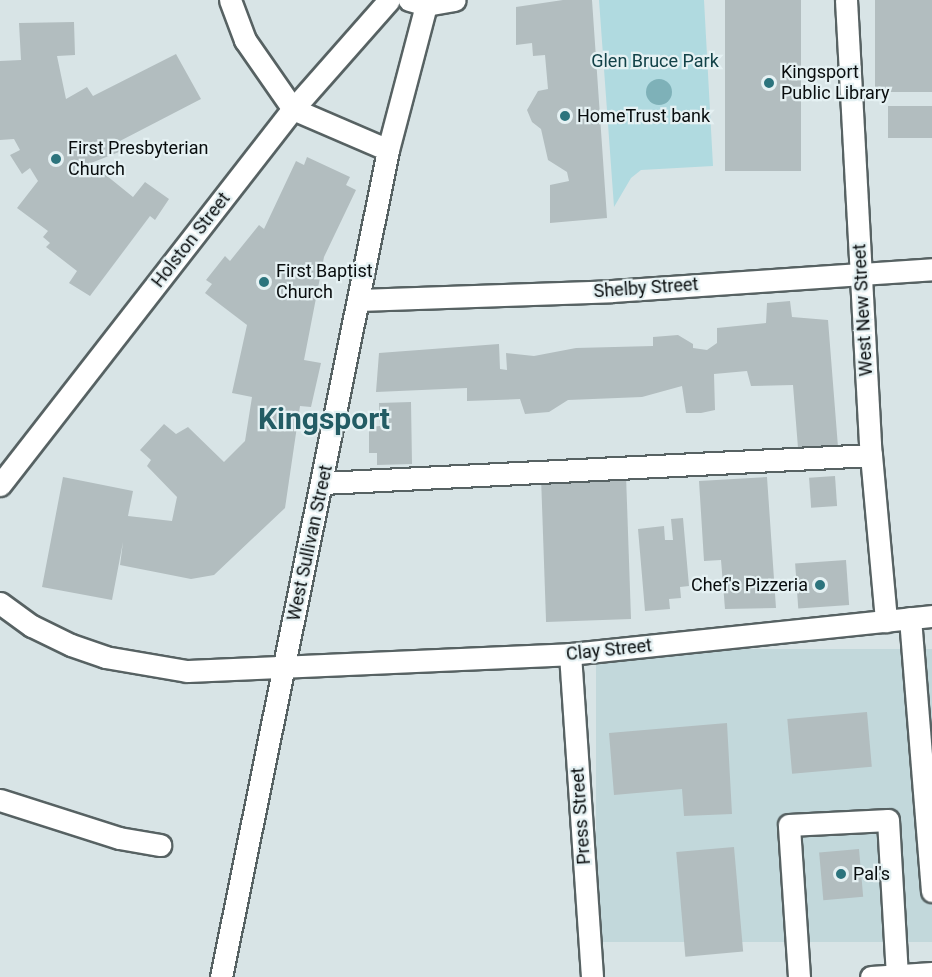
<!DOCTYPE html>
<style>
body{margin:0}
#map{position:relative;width:932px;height:977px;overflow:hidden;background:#d8e4e6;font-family:Roboto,sans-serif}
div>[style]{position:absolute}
.built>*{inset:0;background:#c2d8db;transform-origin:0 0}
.green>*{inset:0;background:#b0dae0}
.water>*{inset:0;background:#7eb1b8}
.round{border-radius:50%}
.building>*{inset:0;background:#b2bdbf;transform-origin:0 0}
.roads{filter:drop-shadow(2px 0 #576263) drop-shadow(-2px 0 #576263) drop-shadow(0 2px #576263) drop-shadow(0 -2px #576263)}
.minor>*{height:21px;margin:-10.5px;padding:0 10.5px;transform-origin:10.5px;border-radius:10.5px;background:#fff}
.dots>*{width:16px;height:16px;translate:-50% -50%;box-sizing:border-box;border:3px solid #e5f1f3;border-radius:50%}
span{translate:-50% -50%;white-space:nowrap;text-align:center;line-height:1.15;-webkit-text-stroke:4.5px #e5f1f3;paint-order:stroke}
.park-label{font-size:18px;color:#124248}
.poi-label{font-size:18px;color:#090d0e}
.left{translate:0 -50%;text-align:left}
.right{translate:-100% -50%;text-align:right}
.street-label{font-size:18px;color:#090d0e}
.town-label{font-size:30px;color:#235c64;font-weight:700}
</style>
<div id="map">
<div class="built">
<div style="left:932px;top:649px;width:293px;height:336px;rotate:90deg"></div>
</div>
<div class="green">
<div style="clip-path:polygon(599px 0,704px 0,713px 166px,641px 170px,631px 178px,614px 207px)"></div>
</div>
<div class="water">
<div class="round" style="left:646px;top:79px;width:26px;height:26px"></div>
</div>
<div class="building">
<div style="clip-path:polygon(563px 0,592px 0,607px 218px,550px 223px,550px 185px,569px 181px,567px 172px,548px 160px,541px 129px,532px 122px,527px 110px,538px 91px,548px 89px,545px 55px,533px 56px,532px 43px,516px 45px,516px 7px)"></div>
<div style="left:725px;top:0;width:76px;height:171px"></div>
<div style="left:875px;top:0;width:57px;height:92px"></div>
<div style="clip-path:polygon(74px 22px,75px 55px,57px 56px,66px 99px,87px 87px,93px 96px,176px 54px,201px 99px,118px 142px,124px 150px,91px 163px,133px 197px,145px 182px,169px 199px,155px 220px,150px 216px,90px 296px,69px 283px,77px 271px,46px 247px,50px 243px,43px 237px,48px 231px,17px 208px,38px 181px,30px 168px,22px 174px,10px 155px,20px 150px,14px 139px,0 140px,0 61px,21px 60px,19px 23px)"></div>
<div style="left:932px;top:106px;width:32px;height:44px;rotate:90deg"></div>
<div style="clip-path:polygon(307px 157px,350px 177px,346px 185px,356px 190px,324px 257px,304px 360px,321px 363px,311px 407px,300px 406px,285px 508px,214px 575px,191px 579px,120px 565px,123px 542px,112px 600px,42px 587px,63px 477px,133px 491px,128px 516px,172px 521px,177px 497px,147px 466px,151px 460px,140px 450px,164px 424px,176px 434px,188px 427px,224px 462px,245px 441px,252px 397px,232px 393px,247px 325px,205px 293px,212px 284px,206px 280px,225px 256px,230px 261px,259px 225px,264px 229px,296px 161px,304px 165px)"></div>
<div style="clip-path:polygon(790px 301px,792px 317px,828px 320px,838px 447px,798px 448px,793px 385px,751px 386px,747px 371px,714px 374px,715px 410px,701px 413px,686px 413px,682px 386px,642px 397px,568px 400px,549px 412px,525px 414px,520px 399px,467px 401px,467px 388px,376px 392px,379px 353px,499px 344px,500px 369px,507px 370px,506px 353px,534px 356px,576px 348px,653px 346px,653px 337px,678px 335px,693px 344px,693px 348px,707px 350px,717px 343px,717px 328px,766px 323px,767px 303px)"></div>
<div style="clip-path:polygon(411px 402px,412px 464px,377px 465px,377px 453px,369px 453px,369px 427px,380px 426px,379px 403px)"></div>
<div style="left:626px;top:475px;width:144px;height:85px;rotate:88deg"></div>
<div style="left:835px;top:476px;width:30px;height:26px;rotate:86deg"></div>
<div style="clip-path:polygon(767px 477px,776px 608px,725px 609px,721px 560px,704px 561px,699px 481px)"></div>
<div style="clip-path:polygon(683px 518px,689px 586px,680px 587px,681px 598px,669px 599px,670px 609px,645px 611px,638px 529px,664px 526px,665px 540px,673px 540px,671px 519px)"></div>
<div style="left:846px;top:560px;width:45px;height:51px;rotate:86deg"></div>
<div style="left:867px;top:712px;width:55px;height:80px;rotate:85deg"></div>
<div style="clip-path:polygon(727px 723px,732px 814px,684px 816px,682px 789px,614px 795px,609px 733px)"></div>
<div style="left:734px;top:847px;width:105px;height:58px;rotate:85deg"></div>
<div style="left:859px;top:849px;width:48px;height:40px;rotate:85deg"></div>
</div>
<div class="roads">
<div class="minor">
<div style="left:230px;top:0;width:43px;rotate:69.4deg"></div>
<div style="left:245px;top:40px;width:84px;rotate:55.2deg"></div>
<div style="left:293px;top:109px;width:103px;rotate:23.3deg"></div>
<div style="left:409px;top:0;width:18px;rotate:16deg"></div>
<div style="left:426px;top:5px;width:29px;rotate:-10deg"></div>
<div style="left:846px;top:0;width:456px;rotate:86.9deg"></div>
<div style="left:871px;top:455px;width:167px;rotate:84.8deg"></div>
<div style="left:359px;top:300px;width:253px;rotate:-2deg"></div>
<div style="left:612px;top:291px;width:321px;rotate:-3.9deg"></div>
<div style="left:323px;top:483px;width:549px;rotate:-2.92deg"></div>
<div style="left:0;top:485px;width:477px;rotate:-52.1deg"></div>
<div style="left:293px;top:109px;width:145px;rotate:-48.6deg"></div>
<div style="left:0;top:603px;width:39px;rotate:36deg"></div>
<div style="left:32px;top:626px;width:43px;rotate:26deg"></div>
<div style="left:71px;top:645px;width:36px;rotate:19deg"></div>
<div style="left:105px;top:657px;width:83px;rotate:9.7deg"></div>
<div style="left:187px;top:671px;width:383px;rotate:-2.5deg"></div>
<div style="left:570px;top:654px;width:364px;rotate:-6deg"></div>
<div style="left:910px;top:618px;width:274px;rotate:85.4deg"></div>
<div style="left:570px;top:654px;width:324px;rotate:86.1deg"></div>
<div style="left:0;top:800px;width:125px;rotate:17.7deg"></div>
<div style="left:119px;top:838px;width:42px;rotate:9.7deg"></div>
<div style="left:221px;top:977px;width:844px;rotate:-78.58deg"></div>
<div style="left:388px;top:150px;width:150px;rotate:-75.3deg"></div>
<div style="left:799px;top:977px;width:152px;rotate:-93.8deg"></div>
<div style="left:789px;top:825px;width:99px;rotate:-2.9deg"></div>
<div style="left:888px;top:820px;width:155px;rotate:86.7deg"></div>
<div style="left:871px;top:977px;width:61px;rotate:-3.8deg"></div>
</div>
</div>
<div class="dots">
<div style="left:769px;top:83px;background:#2c747d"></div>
<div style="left:565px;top:116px;background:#2c747d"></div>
<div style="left:56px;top:159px;background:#2c747d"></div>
<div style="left:264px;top:282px;background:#2c747d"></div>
<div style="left:820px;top:585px;background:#2c747d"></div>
<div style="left:841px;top:874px;background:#2c747d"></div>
</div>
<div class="park-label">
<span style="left:655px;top:61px">Glen Bruce Park</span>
</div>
<div class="poi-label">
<span class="left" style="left:781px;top:83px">Kingsport<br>Public Library</span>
<span class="left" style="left:577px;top:116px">HomeTrust bank</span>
<span class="left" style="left:68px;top:159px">First Presbyterian<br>Church</span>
<span class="left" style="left:276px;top:282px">First Baptist<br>Church</span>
<span class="right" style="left:808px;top:585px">Chef's Pizzeria</span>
<span class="left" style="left:853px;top:874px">Pal's</span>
</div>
<div class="street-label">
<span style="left:191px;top:240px;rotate:-52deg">Holston Street</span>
<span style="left:646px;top:288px;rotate:-4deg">Shelby Street</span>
<span style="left:863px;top:310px;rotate:-93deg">West New Street</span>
<span style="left:310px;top:543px;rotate:-78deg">West Sullivan Street</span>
<span style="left:609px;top:650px;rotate:-6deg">Clay Street</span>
<span style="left:581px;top:816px;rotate:-94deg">Press Street</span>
</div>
<div class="town-label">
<span style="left:324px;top:419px">Kingsport</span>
</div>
</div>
